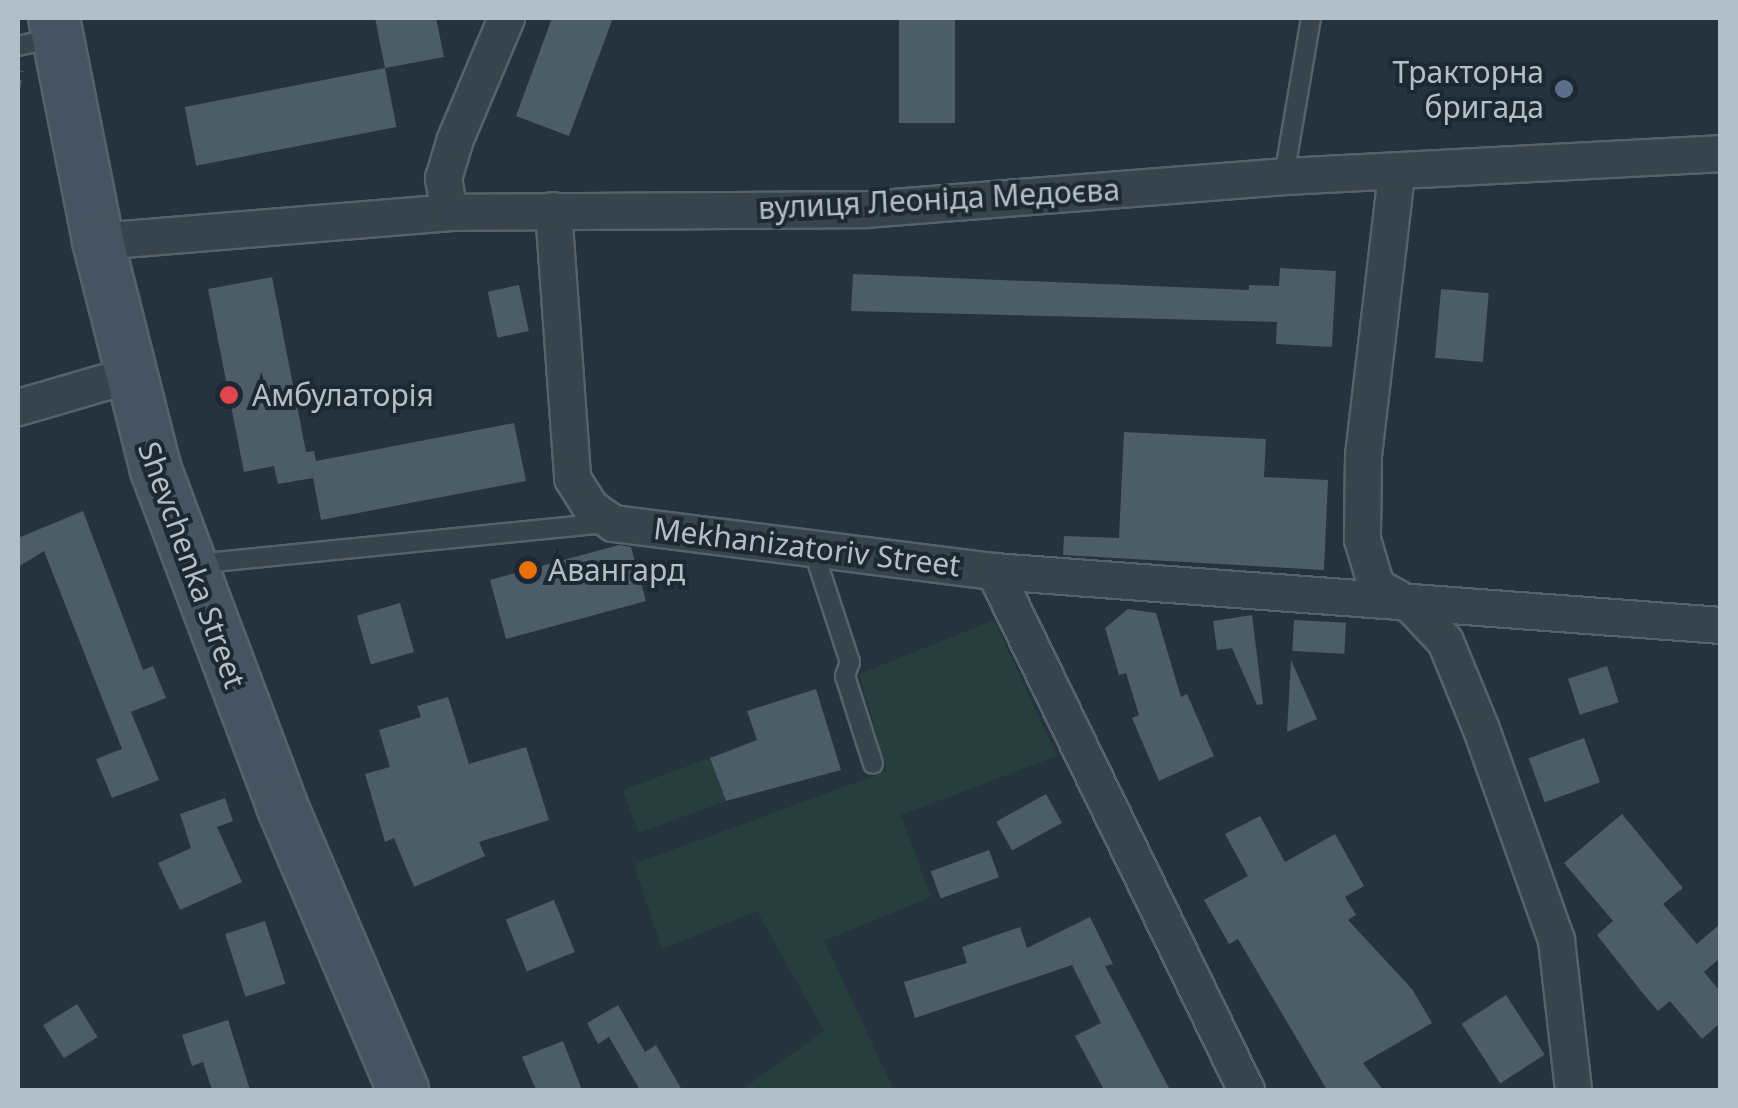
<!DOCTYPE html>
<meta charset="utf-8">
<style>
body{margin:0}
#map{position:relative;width:1738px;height:1108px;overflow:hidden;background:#24333d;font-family:"Noto Sans",sans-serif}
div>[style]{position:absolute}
.green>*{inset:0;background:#263e3c;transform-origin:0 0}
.building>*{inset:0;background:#4c5d68;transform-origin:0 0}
.path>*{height:5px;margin-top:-2.5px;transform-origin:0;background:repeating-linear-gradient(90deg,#435a59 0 8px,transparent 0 16px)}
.roads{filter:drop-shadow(2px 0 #56626b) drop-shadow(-2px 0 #56626b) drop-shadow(0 2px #56626b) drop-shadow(0 -2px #56626b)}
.lane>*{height:18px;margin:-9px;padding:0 9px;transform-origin:9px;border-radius:9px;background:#37444d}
.street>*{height:35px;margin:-17.5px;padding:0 17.5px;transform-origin:17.5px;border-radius:17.5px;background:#37444d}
.secondary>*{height:50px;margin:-25px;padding:0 25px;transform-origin:25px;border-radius:25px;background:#455460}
.dots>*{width:28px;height:28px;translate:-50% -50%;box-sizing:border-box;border:5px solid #1d2932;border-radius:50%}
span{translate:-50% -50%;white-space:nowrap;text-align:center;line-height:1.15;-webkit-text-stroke:8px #1d2932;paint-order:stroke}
.poi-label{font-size:30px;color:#b3bfc8}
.right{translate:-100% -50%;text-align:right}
.left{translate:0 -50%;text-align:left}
.street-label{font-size:30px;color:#b3bfc8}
.frame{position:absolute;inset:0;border:20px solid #b3bfc8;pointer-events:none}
</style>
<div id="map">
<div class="green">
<div style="clip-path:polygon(994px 620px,1057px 756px,901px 815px,931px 897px,824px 941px,894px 1090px,741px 1090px,824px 1031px,757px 911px,662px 949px,634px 864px,887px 771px,859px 674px)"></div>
<div style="left:710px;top:758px;width:46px;height:93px;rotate:70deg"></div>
</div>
<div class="building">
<div style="clip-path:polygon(375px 18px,436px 18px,444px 57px,385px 68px)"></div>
<div style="clip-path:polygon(552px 18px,613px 18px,569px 136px,516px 116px)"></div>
<div style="left:899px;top:18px;width:56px;height:105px"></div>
<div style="left:385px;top:68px;width:60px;height:204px;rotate:79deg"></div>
<div style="clip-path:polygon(1280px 268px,1336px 271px,1332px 347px,1276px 344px,1277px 322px,851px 311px,853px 274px,1249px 290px,1249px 285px,1279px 286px)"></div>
<div style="clip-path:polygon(272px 277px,306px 452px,314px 451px,316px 461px,514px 423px,526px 481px,321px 520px,313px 478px,278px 484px,274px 466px,244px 472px,208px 289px)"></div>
<div style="left:519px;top:285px;width:47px;height:32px;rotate:78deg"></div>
<div style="left:1441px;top:289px;width:48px;height:69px;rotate:5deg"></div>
<div style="clip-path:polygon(1124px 432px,1266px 439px,1264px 477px,1328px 480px,1324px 570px,1063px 555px,1064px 536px,1119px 538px)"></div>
<div style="clip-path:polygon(83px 511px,143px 670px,153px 666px,166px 698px,131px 712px,159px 780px,112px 798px,96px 759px,122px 749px,44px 551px,18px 567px,18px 538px)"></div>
<div style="clip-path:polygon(619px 545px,631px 547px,646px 601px,506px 639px,490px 580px)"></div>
<div style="left:400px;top:603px;width:51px;height:45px;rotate:74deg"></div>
<div style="clip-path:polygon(1128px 609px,1156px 613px,1181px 697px,1187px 694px,1214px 756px,1159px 781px,1132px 718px,1139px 715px,1126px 673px,1119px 675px,1105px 628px)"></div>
<div style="clip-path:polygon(1252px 615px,1263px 704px,1257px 705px,1232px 648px,1217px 650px,1213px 621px)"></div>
<div style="left:1294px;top:620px;width:52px;height:31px;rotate:3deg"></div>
<div style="clip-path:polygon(1291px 660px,1317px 719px,1287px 732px)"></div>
<div style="left:1607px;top:666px;width:38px;height:41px;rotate:72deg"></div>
<div style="clip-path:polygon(816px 689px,841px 770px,726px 801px,710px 758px,757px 740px,747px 711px)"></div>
<div style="clip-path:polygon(448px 697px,469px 764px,526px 747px,549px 820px,479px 842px,485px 856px,414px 887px,394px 838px,385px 842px,365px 774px,390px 767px,379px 730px,421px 717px,417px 706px)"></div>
<div style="left:1584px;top:738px;width:47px;height:59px;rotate:70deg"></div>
<div style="left:1046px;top:794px;width:33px;height:57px;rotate:61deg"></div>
<div style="clip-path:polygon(225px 798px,233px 821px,217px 827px,242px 882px,180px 910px,158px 863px,191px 848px,180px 814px)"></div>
<div style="clip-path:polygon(1622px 814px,1683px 888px,1663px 904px,1697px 944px,1720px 924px,1720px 958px,1704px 972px,1720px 991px,1720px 1023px,1702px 1039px,1670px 1001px,1658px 1011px,1641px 991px,1597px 935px,1613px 921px,1564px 863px)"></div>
<div style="clip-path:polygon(1260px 816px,1285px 862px,1335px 834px,1364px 886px,1345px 897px,1356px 915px,1348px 920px,1412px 989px,1432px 1023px,1363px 1063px,1383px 1090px,1327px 1090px,1238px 939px,1229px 944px,1204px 900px,1248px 876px,1225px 834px)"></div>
<div style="left:989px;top:850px;width:29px;height:62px;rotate:70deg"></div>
<div style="left:554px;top:900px;width:56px;height:52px;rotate:68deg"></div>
<div style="clip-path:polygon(1090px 917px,1113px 964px,1105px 966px,1170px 1090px,1104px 1090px,1075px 1036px,1101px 1023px,1072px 965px,915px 1018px,904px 982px,967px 963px,962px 947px,1020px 927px,1027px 948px)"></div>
<div style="left:265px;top:921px;width:66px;height:42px;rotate:72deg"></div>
<div style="left:1506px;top:995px;width:71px;height:53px;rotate:57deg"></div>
<div style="left:77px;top:1004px;width:39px;height:40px;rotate:58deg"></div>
<div style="clip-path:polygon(618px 1005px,645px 1052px,656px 1045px,682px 1090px,640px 1090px,609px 1037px,598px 1044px,587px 1023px)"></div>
<div style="clip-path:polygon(228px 1020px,250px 1090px,212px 1090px,203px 1062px,192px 1066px,182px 1035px)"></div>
<div style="clip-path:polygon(563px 1041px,582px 1090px,536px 1090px,522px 1057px)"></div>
</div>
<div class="path">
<div style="left:18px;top:87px;width:17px;rotate:-77deg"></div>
</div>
<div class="roads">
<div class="lane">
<div style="left:18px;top:46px;width:40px;rotate:-13deg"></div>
<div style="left:1284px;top:176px;width:160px;rotate:-80.3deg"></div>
<div style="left:812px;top:546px;width:122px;rotate:71.9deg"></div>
<div style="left:850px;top:662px;width:15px;rotate:110deg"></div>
<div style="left:845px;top:676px;width:92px;rotate:72.3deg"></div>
<div style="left:195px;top:564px;width:414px;rotate:-5.7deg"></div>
</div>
<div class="street">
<div style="left:1396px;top:174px;width:282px;rotate:96.7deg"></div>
<div style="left:1363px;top:454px;width:85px;rotate:90.7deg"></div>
<div style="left:1362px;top:539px;width:49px;rotate:73.4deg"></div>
<div style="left:1376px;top:586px;width:41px;rotate:29.1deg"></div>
<div style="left:1412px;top:606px;width:48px;rotate:46.7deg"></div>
<div style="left:1445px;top:641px;width:95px;rotate:67.8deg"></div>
<div style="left:1481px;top:729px;width:224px;rotate:70.4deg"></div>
<div style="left:1556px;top:940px;width:151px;rotate:83.5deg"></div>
<div style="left:553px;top:210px;width:269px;rotate:85.9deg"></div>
<div style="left:572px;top:478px;width:34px;rotate:58deg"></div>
<div style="left:590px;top:507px;width:28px;rotate:35deg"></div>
<div style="left:613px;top:523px;width:384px;rotate:7.2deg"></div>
<div style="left:994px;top:571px;width:577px;rotate:64.1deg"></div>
<div style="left:449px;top:212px;width:35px;rotate:-100deg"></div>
<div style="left:443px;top:178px;width:39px;rotate:-73deg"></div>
<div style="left:454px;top:141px;width:134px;rotate:-67.1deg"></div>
<div style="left:98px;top:241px;width:352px;rotate:-4.7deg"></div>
<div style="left:449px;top:212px;width:417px;rotate:-0.4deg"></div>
<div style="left:866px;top:209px;width:419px;rotate:-4.5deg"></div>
<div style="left:1284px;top:176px;width:437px;rotate:-3deg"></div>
<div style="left:18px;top:407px;width:115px;rotate:-16.2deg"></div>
<div style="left:994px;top:571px;width:728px;rotate:4.25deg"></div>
</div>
<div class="secondary">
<div style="left:54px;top:18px;width:227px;rotate:78.8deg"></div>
<div style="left:98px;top:241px;width:236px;rotate:75.8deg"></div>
<div style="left:156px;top:470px;width:359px;rotate:69.4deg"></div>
<div style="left:282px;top:806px;width:309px;rotate:66.9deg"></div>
</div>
</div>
<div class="dots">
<div style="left:1564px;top:89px;background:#5c6f8a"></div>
<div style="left:229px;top:395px;background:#e0444e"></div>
<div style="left:528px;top:570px;background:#e8710a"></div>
</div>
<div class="poi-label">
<span class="right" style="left:1544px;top:89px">Тракторна<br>бригада</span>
<span class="left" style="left:252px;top:395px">Амбулаторія</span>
<span class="left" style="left:548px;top:570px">Авангард</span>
</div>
<div class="street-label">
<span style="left:939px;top:199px;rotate:-3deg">вулиця Леоніда Медоєва</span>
<span style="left:807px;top:547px;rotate:7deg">Mekhanizatoriv Street</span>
<span style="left:192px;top:565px;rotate:70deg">Shevchenka Street</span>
</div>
<div class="frame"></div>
</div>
